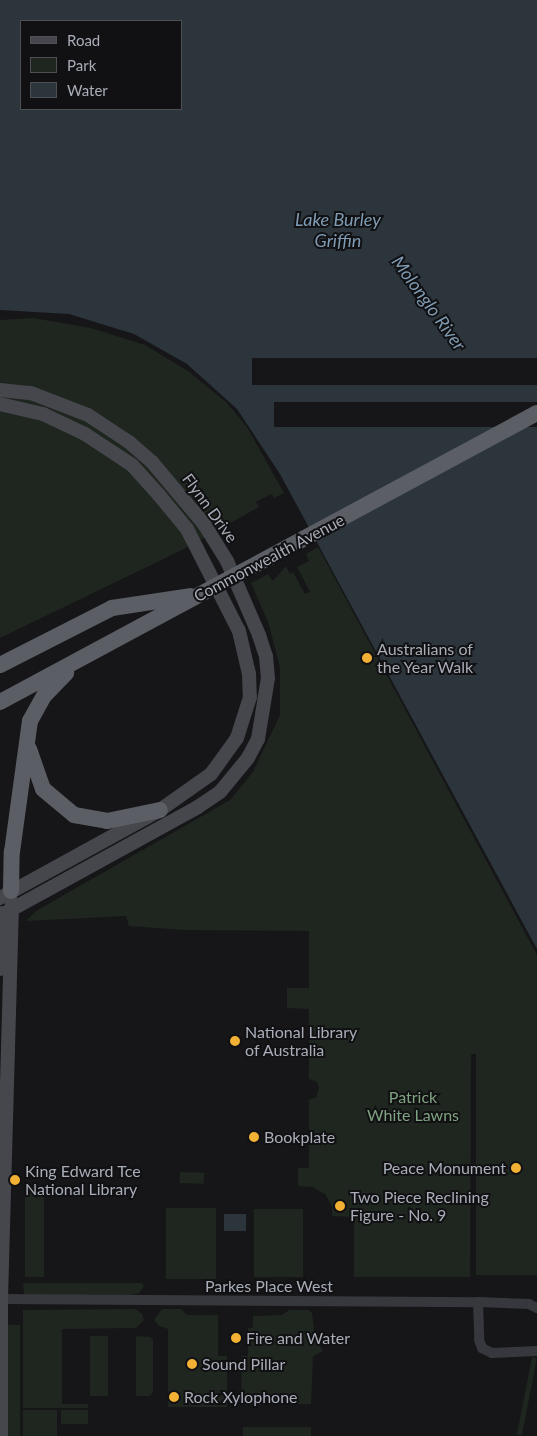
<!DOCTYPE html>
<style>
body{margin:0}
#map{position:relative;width:537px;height:1436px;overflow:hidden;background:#161618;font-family:Lato,sans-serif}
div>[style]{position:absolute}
.green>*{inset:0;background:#1e261f;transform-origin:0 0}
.water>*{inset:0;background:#2c353c;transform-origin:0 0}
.pier>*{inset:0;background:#161618;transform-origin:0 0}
.minor>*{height:10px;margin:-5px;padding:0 5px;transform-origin:5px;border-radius:5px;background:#37383d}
.secondary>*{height:14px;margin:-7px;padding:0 7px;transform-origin:7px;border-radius:7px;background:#45474d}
.trunk>*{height:16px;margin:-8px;padding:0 8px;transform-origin:8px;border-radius:8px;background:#5b5e65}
.dots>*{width:14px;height:14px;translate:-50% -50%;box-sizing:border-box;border:2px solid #111113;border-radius:50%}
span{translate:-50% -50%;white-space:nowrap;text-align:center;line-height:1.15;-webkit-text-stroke:4px #111113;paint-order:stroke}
.street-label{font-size:16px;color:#a8adb8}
.poi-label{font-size:16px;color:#a8adb8}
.left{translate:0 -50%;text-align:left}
.right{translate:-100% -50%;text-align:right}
.park-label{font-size:16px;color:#7fa381}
.water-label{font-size:18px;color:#7f9bb3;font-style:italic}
.legend{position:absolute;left:20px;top:20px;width:162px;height:90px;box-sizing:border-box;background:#111113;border:1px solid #4d4f55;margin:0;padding:6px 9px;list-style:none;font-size:15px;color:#a8adb8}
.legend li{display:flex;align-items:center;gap:10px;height:25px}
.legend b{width:25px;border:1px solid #4d4f55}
</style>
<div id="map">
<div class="green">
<div style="clip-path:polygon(33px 318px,91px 328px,145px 345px,188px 371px,226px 402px,247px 427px,284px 493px,274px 498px,271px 494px,256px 502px,259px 507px,184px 549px,0 638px,0 320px)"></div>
<div style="clip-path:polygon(318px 547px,537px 955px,537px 1275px,476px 1275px,476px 1054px,524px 1054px,471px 1054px,470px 1277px,354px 1277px,354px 1217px,332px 1216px,332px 1206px,325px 1194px,312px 1187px,298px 1186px,298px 1168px,309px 1168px,309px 1100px,316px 1097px,319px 1088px,317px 1082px,309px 1079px,309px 1009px,287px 1008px,287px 988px,309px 988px,309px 931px,184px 930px,129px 926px,126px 916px,26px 921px,36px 911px,230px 800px,253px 772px,280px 715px,280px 667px,268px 622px,251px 583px,268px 574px,273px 581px,286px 566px,290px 574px,293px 572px,305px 594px,310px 592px,297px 567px,309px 561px,306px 554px)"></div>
<div style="left:180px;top:1172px;width:24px;height:11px;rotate:2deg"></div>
<div style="left:25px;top:1190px;width:19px;height:87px"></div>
<div style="left:166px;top:1208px;width:50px;height:71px"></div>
<div style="left:254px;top:1209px;width:49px;height:68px"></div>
<div style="clip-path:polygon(23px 1283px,142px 1283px,144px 1286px,139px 1293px,130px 1295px,27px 1295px,24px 1294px)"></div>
<div style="clip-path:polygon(136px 1309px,142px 1314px,144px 1320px,136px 1328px,62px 1329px,62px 1404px,88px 1404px,88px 1408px,23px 1408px,23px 1310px)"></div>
<div style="clip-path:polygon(162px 1309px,181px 1309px,187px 1315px,218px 1315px,218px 1356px,227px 1356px,227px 1407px,168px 1407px,168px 1329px,159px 1326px,154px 1320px)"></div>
<div style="clip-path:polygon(289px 1310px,308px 1310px,312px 1313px,315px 1338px,323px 1351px,313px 1356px,311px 1404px,242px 1405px,241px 1356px,248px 1356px,248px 1328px,253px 1328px,253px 1316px,282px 1315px)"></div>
<div style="left:8px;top:1325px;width:12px;height:111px"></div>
<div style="left:90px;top:1336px;width:18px;height:60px"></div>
<div style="clip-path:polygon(136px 1336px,150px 1337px,153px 1340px,153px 1392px,150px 1396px,136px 1396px)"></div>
<div style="left:532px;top:1357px;width:5px;height:79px;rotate:11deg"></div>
<div style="left:23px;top:1410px;width:34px;height:26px"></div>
<div style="left:61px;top:1410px;width:27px;height:14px"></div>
<div style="left:243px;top:1427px;width:68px;height:9px"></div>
</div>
<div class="water">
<div style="clip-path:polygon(evenodd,0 0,537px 0,537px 949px,280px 474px,237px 409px,187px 364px,134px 334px,69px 314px,0 310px,0 0,21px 21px,181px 21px,181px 109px,21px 109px,21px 21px)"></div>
<div style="left:224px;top:1214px;width:22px;height:17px"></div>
</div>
<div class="pier">
<div style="left:537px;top:358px;width:27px;height:285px;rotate:90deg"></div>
<div style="left:537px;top:402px;width:25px;height:263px;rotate:90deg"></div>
</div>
<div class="minor">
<div style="left:0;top:1299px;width:478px;rotate:0.4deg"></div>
<div style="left:478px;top:1302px;width:51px;rotate:2.2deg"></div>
<div style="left:529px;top:1304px;width:9px;rotate:27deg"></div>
<div style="left:478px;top:1302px;width:38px;rotate:88deg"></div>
<div style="left:479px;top:1340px;width:9px;rotate:69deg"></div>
<div style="left:482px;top:1348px;width:11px;rotate:27deg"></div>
<div style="left:492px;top:1353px;width:45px;rotate:-2.5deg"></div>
</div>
<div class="secondary">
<div style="left:0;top:390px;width:31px;rotate:6deg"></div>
<div style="left:31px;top:393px;width:61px;rotate:21.1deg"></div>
<div style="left:88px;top:415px;width:49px;rotate:33.4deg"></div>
<div style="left:129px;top:442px;width:30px;rotate:41deg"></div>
<div style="left:152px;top:462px;width:81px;rotate:50deg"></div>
<div style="left:204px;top:524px;width:44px;rotate:58.1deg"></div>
<div style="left:227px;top:561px;width:81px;rotate:66.6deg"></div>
<div style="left:259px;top:635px;width:22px;rotate:72deg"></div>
<div style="left:266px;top:656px;width:22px;rotate:85deg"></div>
<div style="left:268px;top:678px;width:62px;rotate:99.3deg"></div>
<div style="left:258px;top:739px;width:21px;rotate:118deg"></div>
<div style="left:248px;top:758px;width:44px;rotate:129.5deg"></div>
<div style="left:220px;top:792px;width:27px;rotate:146deg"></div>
<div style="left:198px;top:807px;width:226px;rotate:151.2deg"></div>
<div style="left:0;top:404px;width:44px;rotate:13.1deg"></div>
<div style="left:43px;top:414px;width:47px;rotate:25.5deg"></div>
<div style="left:85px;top:434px;width:56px;rotate:33.4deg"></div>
<div style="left:132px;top:465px;width:40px;rotate:48deg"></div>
<div style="left:159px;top:495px;width:44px;rotate:50.5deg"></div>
<div style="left:187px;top:529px;width:114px;rotate:63deg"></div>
<div style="left:239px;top:631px;width:44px;rotate:76.9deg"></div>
<div style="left:249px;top:674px;width:23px;rotate:88deg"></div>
<div style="left:250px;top:697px;width:43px;rotate:107.6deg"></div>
<div style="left:237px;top:738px;width:44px;rotate:125.8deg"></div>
<div style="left:211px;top:774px;width:62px;rotate:144.8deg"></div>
<div style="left:160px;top:810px;width:183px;rotate:151.2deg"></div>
<div style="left:0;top:913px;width:56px;rotate:90deg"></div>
<div style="left:1px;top:1436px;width:137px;rotate:-90deg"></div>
<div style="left:1px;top:1299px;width:397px;rotate:-88.4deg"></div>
</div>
<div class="trunk">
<div style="left:0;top:665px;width:126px;rotate:-27deg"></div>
<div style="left:112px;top:608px;width:79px;rotate:-8.7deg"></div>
<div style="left:0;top:702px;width:610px;rotate:-28.29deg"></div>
<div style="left:29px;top:749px;width:42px;rotate:70.7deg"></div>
<div style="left:43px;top:789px;width:40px;rotate:40deg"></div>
<div style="left:74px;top:815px;width:34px;rotate:10deg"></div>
<div style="left:107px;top:821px;width:54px;rotate:-11.7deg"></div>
<div style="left:11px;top:891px;width:39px;rotate:-89deg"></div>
<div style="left:12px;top:852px;width:132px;rotate:-82.2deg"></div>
<div style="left:30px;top:721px;width:29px;rotate:-61deg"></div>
<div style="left:44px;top:696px;width:32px;rotate:-46deg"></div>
</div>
<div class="dots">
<div style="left:367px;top:658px;background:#f2b134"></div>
<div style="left:235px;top:1041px;background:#f2b134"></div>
<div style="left:254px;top:1137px;background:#f2b134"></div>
<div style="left:516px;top:1168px;background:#f2b134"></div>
<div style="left:15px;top:1180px;background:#f2b134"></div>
<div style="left:340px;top:1206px;background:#f2b134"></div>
<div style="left:236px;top:1338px;background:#f2b134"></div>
<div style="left:192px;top:1364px;background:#f2b134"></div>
<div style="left:174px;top:1397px;background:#f2b134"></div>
</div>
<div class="street-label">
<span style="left:210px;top:508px;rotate:54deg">Flynn Drive</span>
<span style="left:269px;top:558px;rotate:-28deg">Commonwealth Avenue</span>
<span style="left:269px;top:1286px">Parkes Place West</span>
</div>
<div class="poi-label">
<span class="left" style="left:377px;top:658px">Australians of<br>the Year Walk</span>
<span class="left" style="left:245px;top:1041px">National Library<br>of Australia</span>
<span class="left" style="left:264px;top:1137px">Bookplate</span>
<span class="right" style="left:506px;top:1168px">Peace Monument</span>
<span class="left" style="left:25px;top:1180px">King Edward Tce<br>National Library</span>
<span class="left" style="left:350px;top:1206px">Two Piece Reclining<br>Figure - No. 9</span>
<span class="left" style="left:246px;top:1338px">Fire and Water</span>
<span class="left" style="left:202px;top:1364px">Sound Pillar</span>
<span class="left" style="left:184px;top:1397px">Rock Xylophone</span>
</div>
<div class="park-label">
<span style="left:413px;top:1106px">Patrick<br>White Lawns</span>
</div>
<div class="water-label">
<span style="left:338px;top:230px">Lake Burley<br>Griffin</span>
<span style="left:429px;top:303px;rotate:54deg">Molonglo River</span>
</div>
<ul class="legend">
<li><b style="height:6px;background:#45474d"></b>Road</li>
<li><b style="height:14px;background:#1e261f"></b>Park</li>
<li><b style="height:14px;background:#2c353c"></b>Water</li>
</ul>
</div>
